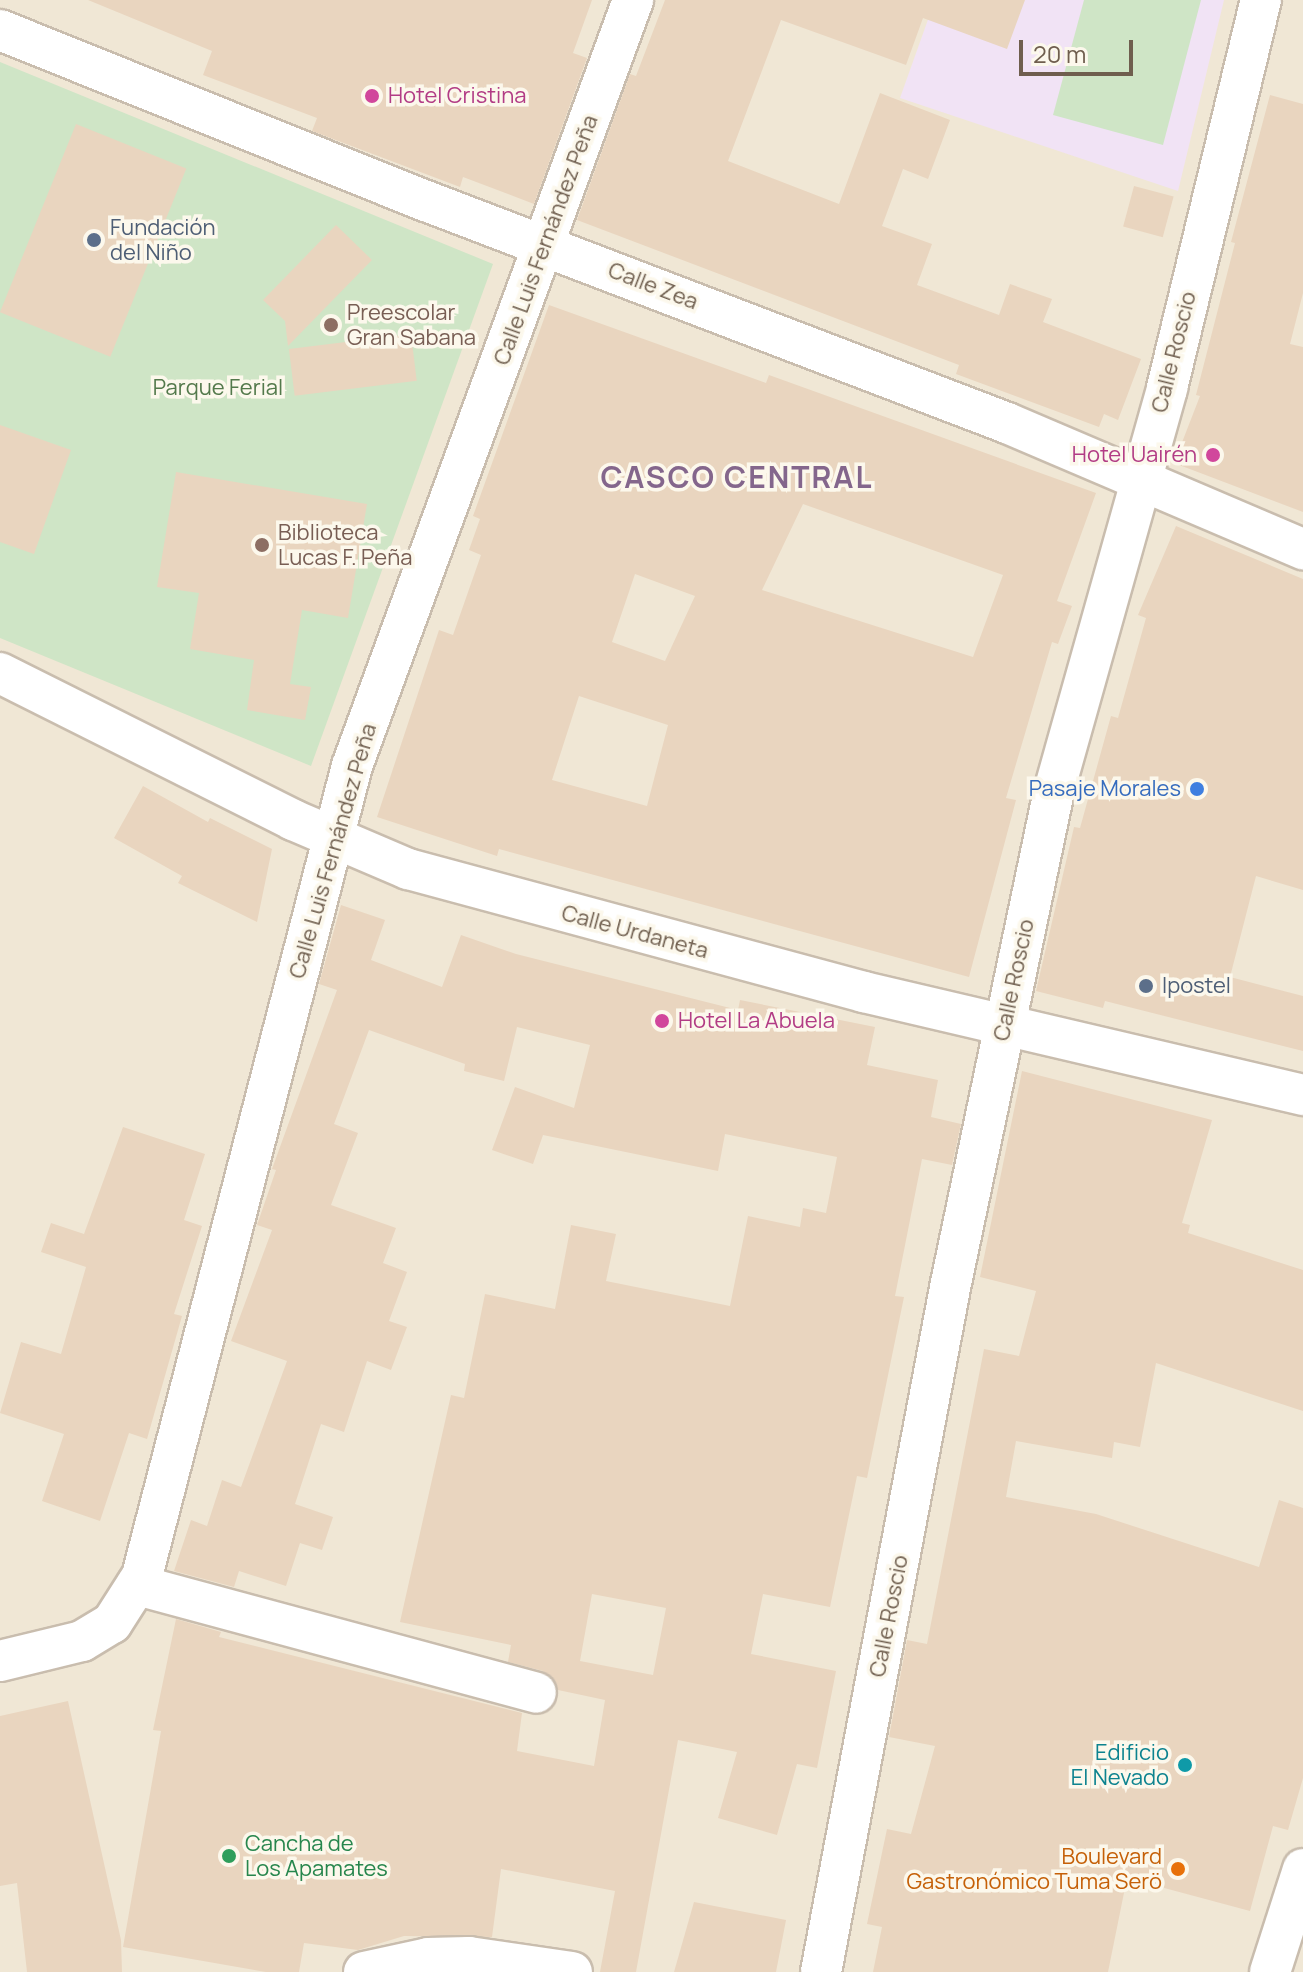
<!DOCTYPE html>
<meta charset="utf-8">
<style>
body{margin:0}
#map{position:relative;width:1303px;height:1972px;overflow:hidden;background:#f9f4e6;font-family:Manrope,sans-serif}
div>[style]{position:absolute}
.residential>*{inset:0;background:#f0e7d5;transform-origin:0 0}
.education>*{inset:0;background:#f1e3f5}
.green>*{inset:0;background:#cfe5c6}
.building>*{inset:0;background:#e9d5bf;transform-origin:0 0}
.roads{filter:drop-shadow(2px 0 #c9bdae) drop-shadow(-2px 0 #c9bdae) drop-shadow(0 2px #c9bdae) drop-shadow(0 -2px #c9bdae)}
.minor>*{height:40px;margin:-20px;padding:0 20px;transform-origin:20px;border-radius:20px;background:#fff}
.dots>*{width:22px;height:22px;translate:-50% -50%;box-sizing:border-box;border:4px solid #fcf8ec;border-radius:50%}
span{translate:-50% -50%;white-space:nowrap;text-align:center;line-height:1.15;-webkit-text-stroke:7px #fcf8ec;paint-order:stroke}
.hotel-label{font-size:22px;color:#b23c85}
.left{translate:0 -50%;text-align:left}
.right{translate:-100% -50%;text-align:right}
.service-label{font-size:22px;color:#4e5e75}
.street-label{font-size:22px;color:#6f5e4e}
.education-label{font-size:22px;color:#785e54}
.park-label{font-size:22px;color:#53794b}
.shop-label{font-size:22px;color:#366cbe}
.culture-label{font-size:22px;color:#0d838f}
.leisure-label{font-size:22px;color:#27864d}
.food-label{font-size:22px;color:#c56008}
.district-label{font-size:30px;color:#84668c;font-weight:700;letter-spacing:2px}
.scale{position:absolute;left:1019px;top:40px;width:114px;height:36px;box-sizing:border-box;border:4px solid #6f5e4e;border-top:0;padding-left:10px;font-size:24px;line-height:28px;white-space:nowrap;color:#6f5e4e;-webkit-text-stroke:6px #fcf8ec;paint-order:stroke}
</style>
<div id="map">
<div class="residential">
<div style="left:0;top:0;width:1303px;height:1972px"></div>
</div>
<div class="education">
<div style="clip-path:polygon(935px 0,1224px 0,1178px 191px,900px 98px)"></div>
</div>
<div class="green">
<div style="clip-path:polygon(1084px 0,1201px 0,1163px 145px,1053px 115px)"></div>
<div style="clip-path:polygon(0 62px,493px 264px,311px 766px,0 638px)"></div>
</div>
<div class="building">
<div style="clip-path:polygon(88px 0,592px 0,573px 53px,587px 58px,534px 204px,463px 177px,460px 187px,312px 131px,317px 118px,203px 75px,212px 51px)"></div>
<div style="clip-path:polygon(665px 0,1025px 0,1007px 49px,923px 18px,906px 65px,781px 20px,728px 161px,839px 204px,880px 93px,950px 120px,928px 179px,903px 169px,882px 226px,932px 244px,917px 285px,999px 315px,1010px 284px,1052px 299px,1043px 322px,1141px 359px,1118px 420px,1104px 414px,1099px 427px,956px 374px,959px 365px,577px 220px,630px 74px,636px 76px)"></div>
<div style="clip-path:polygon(1270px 95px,1303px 104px,1303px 293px,1290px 344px,1303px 347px,1303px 512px,1174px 463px,1200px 396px,1196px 395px,1235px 243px,1231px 242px)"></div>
<div style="left:76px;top:124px;width:119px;height:203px;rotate:22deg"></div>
<div style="left:1134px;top:186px;width:41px;height:42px;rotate:15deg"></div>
<div style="clip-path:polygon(336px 225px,372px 260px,288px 346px,285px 321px,263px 300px)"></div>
<div style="clip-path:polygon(evenodd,549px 305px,766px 383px,769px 375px,1096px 493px,1057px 601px,1072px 606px,1058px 644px,1052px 642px,1006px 798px,1016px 800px,969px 977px,499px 849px,497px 856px,377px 817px,439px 630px,453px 635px,481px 555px,469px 550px,480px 519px,473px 516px,549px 305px,803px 504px,1003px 575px,973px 657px,762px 590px,803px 504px,549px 305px,635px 574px,695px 596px,665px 661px,612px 642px,635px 574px,549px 305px,579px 696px,668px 725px,647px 806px,552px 780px,579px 696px)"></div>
<div style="left:411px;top:334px;width:47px;height:123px;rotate:83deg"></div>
<div style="clip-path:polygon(0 425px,71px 450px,34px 554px,0 542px)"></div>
<div style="clip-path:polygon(176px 472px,367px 504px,348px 618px,302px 610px,290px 684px,311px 687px,305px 720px,247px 710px,254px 660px,190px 649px,199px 593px,157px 587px)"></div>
<div style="clip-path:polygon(1176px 526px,1303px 579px,1303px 890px,1256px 876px,1230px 977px,1303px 996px,1303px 1051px,1105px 1001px,1103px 1008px,1036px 991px,1074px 827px,1080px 828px,1111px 716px,1118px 718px,1146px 618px,1138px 615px)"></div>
<div style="clip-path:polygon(143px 786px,208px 822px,210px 818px,272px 849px,257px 922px,178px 883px,182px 876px,114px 838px)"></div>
<div style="clip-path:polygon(evenodd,341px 905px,385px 920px,371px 960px,442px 987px,461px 935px,516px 954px,738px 1010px,740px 1000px,875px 1027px,867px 1065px,938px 1080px,931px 1117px,961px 1124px,952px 1165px,922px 1159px,895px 1296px,904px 1297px,867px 1478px,857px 1476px,830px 1607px,763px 1594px,751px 1654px,836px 1671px,817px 1768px,797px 1764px,777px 1835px,718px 1818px,737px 1752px,678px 1740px,636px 1972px,600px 1972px,615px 1891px,501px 1869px,492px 1937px,404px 1936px,358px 1950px,304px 1943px,299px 1972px,266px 1972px,123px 1947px,161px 1731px,153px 1730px,176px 1619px,221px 1632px,219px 1637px,522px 1713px,517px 1751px,594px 1766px,605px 1700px,558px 1690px,543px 1671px,508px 1662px,511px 1645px,400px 1622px,451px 1395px,464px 1398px,485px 1294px,555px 1309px,571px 1225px,616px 1234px,606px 1281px,730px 1306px,748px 1216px,800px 1227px,803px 1208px,826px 1213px,837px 1157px,725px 1134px,718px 1171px,543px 1135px,533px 1164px,492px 1150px,515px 1087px,574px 1108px,590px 1045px,517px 1027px,504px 1081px,464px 1071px,465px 1064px,369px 1030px,334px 1124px,358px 1133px,331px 1205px,396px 1228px,383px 1263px,407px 1272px,389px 1321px,407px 1327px,391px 1370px,367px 1361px,344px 1432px,321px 1424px,295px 1504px,333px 1517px,322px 1550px,300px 1543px,286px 1586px,239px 1571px,234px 1587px,174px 1571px,191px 1520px,207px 1526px,222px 1480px,241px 1487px,287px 1361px,231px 1341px,272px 1230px,257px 1225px,276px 1170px,272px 1169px,337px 990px,319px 984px,341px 905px,592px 1594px,666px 1608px,653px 1675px,580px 1661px,592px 1594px)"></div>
<div style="clip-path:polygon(1022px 1071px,1212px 1120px,1182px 1223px,1190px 1225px,1188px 1233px,1303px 1270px,1303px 1411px,1156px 1363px,1140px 1447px,1114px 1442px,1112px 1458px,1016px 1441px,1006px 1497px,1096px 1514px,1259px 1567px,1279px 1500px,1303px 1508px,1303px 1778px,1288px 1830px,1273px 1826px,1250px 1911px,1127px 1878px,1108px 1972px,873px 1972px,882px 1927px,867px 1924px,887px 1829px,911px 1834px,935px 1746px,889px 1737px,907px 1640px,927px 1644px,984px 1349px,1019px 1356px,1036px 1291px,980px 1277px)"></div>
<div style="clip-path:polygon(123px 1127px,205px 1154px,184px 1220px,202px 1226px,174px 1314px,182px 1316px,147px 1439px,129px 1433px,100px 1521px,42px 1501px,64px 1434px,0 1413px,21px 1342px,61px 1354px,86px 1267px,41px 1252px,51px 1223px,84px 1234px)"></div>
<div style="clip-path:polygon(68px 1701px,121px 1940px,122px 1972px,27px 1972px,17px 1883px,0 1886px,0 1716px)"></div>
<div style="clip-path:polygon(694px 1902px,786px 1920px,776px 1972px,674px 1972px)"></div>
</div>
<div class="roads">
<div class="minor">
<div style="left:0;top:30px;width:459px;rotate:21.9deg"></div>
<div style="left:426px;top:201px;width:622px;rotate:20.91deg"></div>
<div style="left:1007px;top:423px;width:322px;rotate:23.1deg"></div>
<div style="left:0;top:673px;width:328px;rotate:26.6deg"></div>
<div style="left:293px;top:820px;width:125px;rotate:23.1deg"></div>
<div style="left:408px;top:869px;width:472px;rotate:15.1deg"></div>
<div style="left:864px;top:992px;width:451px;rotate:13.2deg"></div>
<div style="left:137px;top:1585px;width:413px;rotate:15.1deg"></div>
<div style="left:0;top:1661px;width:84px;rotate:-13.7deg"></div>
<div style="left:82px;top:1641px;width:35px;rotate:-31deg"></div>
<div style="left:112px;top:1623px;width:56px;rotate:-57.4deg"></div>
<div style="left:142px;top:1576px;width:837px;rotate:-75.47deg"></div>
<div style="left:352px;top:766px;width:816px;rotate:-69.85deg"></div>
<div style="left:364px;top:1972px;width:66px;rotate:-12.3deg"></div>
<div style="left:428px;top:1958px;width:41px;rotate:-1.4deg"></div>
<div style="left:469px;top:1957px;width:104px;rotate:8.3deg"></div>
<div style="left:821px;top:1972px;width:701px;rotate:-79.32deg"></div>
<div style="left:951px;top:1283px;width:503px;rotate:-78.18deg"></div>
<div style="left:1054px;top:791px;width:419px;rotate:-74.3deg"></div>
<div style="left:1167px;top:388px;width:399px;rotate:-76.4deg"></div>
<div style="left:1270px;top:1972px;width:108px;rotate:-72.2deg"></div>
</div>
</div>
<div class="dots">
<div style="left:372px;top:96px;background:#d1479c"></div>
<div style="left:94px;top:240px;background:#5c6f8a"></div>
<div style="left:331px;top:325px;background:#8d6e63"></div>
<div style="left:1213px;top:455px;background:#d1479c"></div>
<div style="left:262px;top:545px;background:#8d6e63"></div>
<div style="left:1197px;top:789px;background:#3f7fe0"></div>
<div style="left:1146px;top:986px;background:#5c6f8a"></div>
<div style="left:662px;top:1021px;background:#d1479c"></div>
<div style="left:1185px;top:1765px;background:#0f9aa8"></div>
<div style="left:229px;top:1856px;background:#2e9e5b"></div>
<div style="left:1178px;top:1869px;background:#e8710a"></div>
</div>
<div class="hotel-label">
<span class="left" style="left:388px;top:96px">Hotel Cristina</span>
<span class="right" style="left:1197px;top:455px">Hotel Uairén</span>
<span class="left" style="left:678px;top:1021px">Hotel La Abuela</span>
</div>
<div class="service-label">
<span class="left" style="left:110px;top:240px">Fundación<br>del Niño</span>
<span class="left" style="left:1162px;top:986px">Ipostel</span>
</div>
<div class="street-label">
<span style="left:546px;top:240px;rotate:-70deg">Calle Luis Fernández Peña</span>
<span style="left:653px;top:286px;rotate:21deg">Calle Zea</span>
<span style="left:1174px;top:352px;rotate:-76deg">Calle Roscio</span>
<span style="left:333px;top:851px;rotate:-74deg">Calle Luis Fernández Peña</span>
<span style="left:635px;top:932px;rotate:15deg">Calle Urdaneta</span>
<span style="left:1014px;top:980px;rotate:-78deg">Calle Roscio</span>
<span style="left:889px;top:1616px;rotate:-79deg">Calle Roscio</span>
</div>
<div class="education-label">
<span class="left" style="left:347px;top:325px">Preescolar<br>Gran Sabana</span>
<span class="left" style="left:278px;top:545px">Biblioteca<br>Lucas F. Peña</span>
</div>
<div class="park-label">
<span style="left:218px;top:388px">Parque Ferial</span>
</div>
<div class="shop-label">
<span class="right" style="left:1181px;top:789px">Pasaje Morales</span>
</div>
<div class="culture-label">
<span class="right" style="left:1169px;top:1765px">Edificio<br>El Nevado</span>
</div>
<div class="leisure-label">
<span class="left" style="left:245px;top:1856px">Cancha de<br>Los Apamates</span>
</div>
<div class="food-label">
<span class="right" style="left:1162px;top:1869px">Boulevard<br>Gastronómico Tuma Serö</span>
</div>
<div class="district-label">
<span style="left:737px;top:477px">CASCO CENTRAL</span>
</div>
<div class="scale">20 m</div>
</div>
